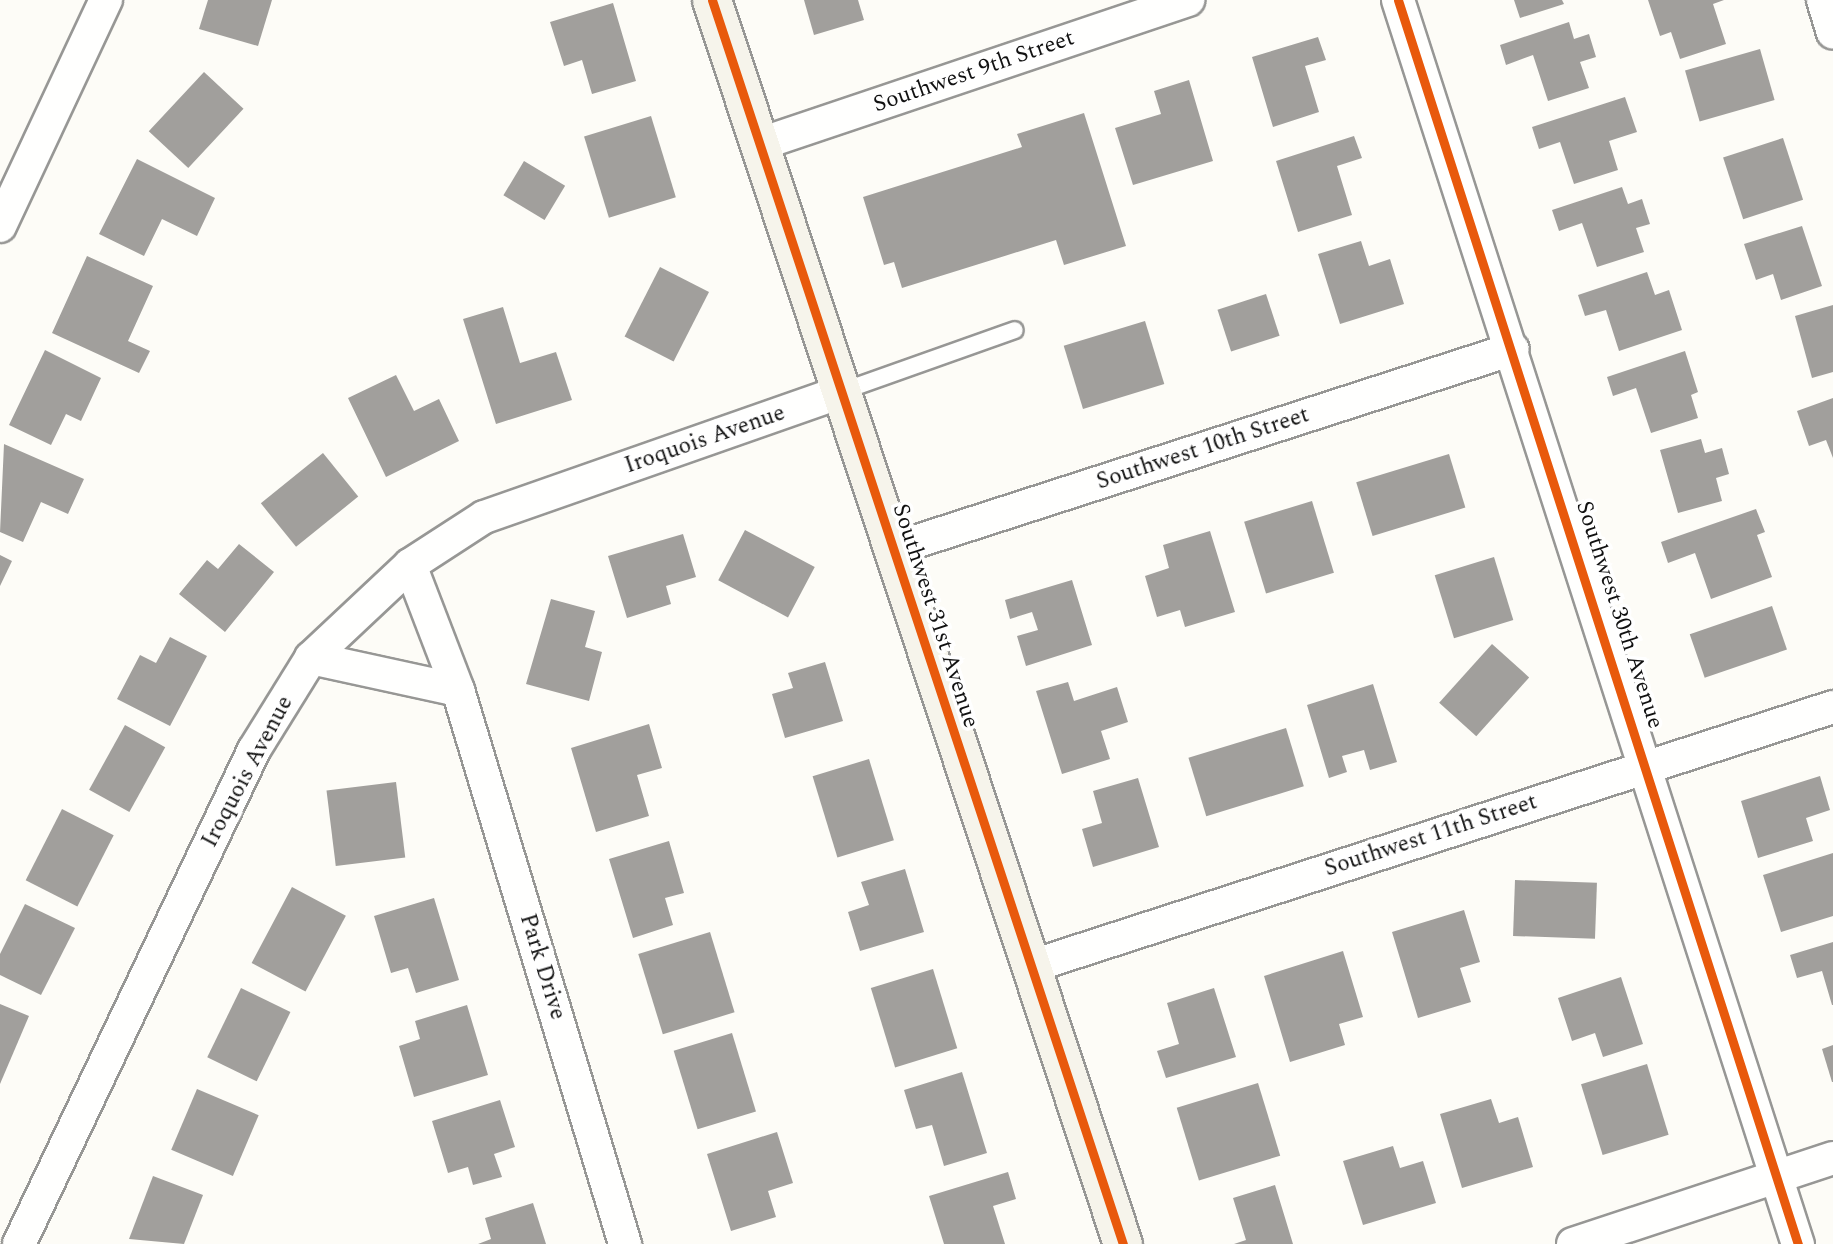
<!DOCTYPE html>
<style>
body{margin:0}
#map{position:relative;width:1833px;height:1244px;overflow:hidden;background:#fdfcf7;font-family:Spectral,serif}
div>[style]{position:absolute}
.building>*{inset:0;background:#a19f9c;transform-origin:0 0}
.roads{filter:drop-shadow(2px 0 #979795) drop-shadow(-2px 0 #979795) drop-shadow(0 2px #979795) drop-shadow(0 -2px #979795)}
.service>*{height:16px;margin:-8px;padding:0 8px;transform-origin:8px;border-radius:8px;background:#fffffe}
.minor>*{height:32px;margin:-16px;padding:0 16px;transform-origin:16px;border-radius:16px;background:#fffffe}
.secondary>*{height:38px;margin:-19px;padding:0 19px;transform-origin:19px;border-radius:19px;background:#f6f4eb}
.cycleway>*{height:9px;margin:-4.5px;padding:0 4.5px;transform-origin:4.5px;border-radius:4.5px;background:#e8590c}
span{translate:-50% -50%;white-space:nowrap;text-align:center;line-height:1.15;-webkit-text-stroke:7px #fff;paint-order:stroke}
.street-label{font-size:23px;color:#111}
</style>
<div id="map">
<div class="building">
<div style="clip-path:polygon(208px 0,272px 0,258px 46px,199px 29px)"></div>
<div style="clip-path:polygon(804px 0,858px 0,864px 20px,814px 35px)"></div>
<div style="clip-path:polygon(1514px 0,1562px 0,1564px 4px,1520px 18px)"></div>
<div style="clip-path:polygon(1648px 0,1724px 0,1713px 4px,1726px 44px,1680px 59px,1671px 32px,1660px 36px)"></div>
<div style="clip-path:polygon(613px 3px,636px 81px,592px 94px,582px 60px,564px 66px,550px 22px)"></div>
<div style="clip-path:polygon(1569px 22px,1574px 39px,1589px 34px,1596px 57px,1580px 62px,1589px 88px,1548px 101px,1533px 55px,1506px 65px,1500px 45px)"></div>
<div style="clip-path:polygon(1318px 37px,1326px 60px,1305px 66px,1319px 112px,1273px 127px,1252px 57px)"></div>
<div style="left:1760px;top:49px;width:53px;height:78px;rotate:74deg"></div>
<div style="left:204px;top:72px;width:54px;height:81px;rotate:43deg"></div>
<div style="clip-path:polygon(1189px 80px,1213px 161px,1133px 185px,1115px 128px,1161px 114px,1154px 91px)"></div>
<div style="clip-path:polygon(1625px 97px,1637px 132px,1609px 141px,1618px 170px,1574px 184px,1560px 142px,1539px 149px,1532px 127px)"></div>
<div style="clip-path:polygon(1084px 113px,1126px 246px,1064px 265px,1056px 240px,902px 288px,894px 262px,884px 265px,863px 197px,1022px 147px,1017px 134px)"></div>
<div style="left:651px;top:116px;width:85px;height:70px;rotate:73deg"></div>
<div style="clip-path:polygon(1354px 136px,1362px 158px,1337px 166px,1352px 215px,1298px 232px,1276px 161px)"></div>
<div style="left:1783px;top:138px;width:65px;height:63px;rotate:72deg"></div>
<div style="clip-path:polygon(137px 159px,215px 198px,197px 236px,162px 219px,144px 256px,99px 234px)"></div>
<div style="left:524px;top:161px;width:48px;height:40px;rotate:31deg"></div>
<div style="clip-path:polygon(1622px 187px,1628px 204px,1642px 199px,1650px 224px,1636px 228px,1644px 252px,1597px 267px,1582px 223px,1559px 231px,1552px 210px)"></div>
<div style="clip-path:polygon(1802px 226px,1822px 286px,1781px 300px,1773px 274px,1756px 280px,1744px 244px)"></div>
<div style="clip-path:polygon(1361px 241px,1369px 266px,1390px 259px,1404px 304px,1340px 324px,1318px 254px)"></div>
<div style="clip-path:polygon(87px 256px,153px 286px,128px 341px,150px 351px,139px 373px,52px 333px)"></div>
<div style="left:660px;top:267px;width:55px;height:78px;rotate:27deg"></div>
<div style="clip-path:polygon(1647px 272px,1655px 295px,1669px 290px,1682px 330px,1619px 351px,1606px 310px,1585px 316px,1578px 295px)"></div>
<div style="left:1266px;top:294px;width:44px;height:51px;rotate:72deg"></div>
<div style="clip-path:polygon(1833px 305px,1833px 372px,1812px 378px,1795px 316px)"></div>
<div style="clip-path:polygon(503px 307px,520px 363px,556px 352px,572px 400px,496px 424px,463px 319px)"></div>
<div style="left:1145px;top:321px;width:66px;height:85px;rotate:73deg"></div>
<div style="clip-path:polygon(45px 350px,101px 378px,81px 421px,66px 414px,51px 445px,9px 425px)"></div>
<div style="clip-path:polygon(1685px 351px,1698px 392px,1691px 395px,1698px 418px,1651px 433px,1636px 388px,1613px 396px,1607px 377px)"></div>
<div style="clip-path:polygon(396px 375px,414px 411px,439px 399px,459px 441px,386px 477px,348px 398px)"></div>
<div style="clip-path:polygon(1833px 398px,1833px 458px,1826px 440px,1809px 446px,1797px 411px)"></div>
<div style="clip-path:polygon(1701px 439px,1705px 453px,1722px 448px,1729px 474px,1716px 478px,1722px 501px,1678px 513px,1660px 450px)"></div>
<div style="clip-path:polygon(4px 444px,84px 479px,68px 514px,41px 502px,23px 542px,0 532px)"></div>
<div style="left:323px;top:453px;width:56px;height:80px;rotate:51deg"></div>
<div style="left:1449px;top:454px;width:56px;height:97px;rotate:73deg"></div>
<div style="left:1312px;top:501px;width:75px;height:71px;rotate:73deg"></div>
<div style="clip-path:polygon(1756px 509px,1765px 532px,1757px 535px,1772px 577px,1711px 599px,1695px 553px,1668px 563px,1661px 542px)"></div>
<div style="left:745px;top:530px;width:79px;height:57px;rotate:28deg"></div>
<div style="clip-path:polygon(1210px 531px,1235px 612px,1185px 627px,1180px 610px,1157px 617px,1145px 576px,1169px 568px,1163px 545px)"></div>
<div style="clip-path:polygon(683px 534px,696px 577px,666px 586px,671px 604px,627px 618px,608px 556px)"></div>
<div style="clip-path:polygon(239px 544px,274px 572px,225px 632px,179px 594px,207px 560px,218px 569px)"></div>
<div style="clip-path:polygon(0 555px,12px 561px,0 586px)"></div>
<div style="left:1494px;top:557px;width:66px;height:62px;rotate:73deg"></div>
<div style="clip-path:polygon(1072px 580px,1092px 645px,1026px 666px,1017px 636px,1038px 630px,1032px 612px,1010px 619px,1005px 600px)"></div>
<div style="clip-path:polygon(551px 599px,595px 611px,585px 647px,602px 652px,589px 701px,526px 684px)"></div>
<div style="left:1772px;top:606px;width:46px;height:87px;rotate:71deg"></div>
<div style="clip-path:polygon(170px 637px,207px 656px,170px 726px,117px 699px,140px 655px,156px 663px)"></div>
<div style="left:1492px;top:644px;width:50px;height:79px;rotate:42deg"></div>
<div style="clip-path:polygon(825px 662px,843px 721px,785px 738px,772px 694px,793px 688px,788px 673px)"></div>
<div style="clip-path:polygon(1068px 682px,1074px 701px,1117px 687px,1128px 722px,1101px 731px,1110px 759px,1062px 774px,1036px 691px)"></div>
<div style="clip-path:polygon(1373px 684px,1397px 762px,1370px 770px,1364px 750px,1342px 756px,1347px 772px,1329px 778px,1307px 705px)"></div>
<div style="clip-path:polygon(649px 724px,662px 768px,637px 775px,649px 816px,596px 832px,571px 748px)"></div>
<div style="left:125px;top:725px;width:46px;height:74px;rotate:29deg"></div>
<div style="left:1286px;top:728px;width:61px;height:102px;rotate:73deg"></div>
<div style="left:869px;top:759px;width:85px;height:59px;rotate:73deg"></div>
<div style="clip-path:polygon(1820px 776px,1830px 810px,1806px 818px,1813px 841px,1758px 858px,1741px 801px)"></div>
<div style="clip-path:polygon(1138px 778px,1159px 847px,1093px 867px,1082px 829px,1102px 823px,1093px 791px)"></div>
<div style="left:396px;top:782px;width:76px;height:70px;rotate:83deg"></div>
<div style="left:62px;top:809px;width:58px;height:80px;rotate:27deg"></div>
<div style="clip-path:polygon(669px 841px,684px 893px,665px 898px,673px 925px,633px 938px,609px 859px)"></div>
<div style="clip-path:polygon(1833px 853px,1833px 916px,1781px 932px,1763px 875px)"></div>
<div style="clip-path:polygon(905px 869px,924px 932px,860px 951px,848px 912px,869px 905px,861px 882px)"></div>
<div style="left:1515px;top:880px;width:82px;height:56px;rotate:2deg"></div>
<div style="left:292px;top:887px;width:61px;height:86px;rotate:28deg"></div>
<div style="clip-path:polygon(434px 898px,459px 980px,416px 993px,408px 968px,391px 973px,374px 916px)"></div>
<div style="clip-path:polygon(25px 904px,75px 928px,41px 995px,0 975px,0 954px)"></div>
<div style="clip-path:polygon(1464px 910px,1480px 962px,1460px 968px,1471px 1002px,1418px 1018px,1392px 932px)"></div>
<div style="left:710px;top:932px;width:84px;height:75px;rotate:73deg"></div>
<div style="clip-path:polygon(1833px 942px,1833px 1005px,1832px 1005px,1822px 971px,1797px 978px,1790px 955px)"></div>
<div style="clip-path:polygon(1343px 951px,1363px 1017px,1339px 1024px,1345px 1045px,1290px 1062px,1264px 976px)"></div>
<div style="left:933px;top:969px;width:83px;height:65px;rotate:73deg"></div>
<div style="clip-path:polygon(1621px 977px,1643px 1044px,1603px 1057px,1595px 1033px,1572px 1041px,1558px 998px)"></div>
<div style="left:241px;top:988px;width:55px;height:77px;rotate:26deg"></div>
<div style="clip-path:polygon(1214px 988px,1236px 1057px,1166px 1078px,1157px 1051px,1179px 1044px,1167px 1003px)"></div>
<div style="clip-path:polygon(0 1004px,29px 1016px,0 1084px)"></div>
<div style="clip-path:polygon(467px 1005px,488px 1075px,414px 1097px,399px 1046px,420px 1039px,415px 1021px)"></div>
<div style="left:732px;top:1033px;width:82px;height:61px;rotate:73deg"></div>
<div style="clip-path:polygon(1833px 1045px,1833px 1082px,1832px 1082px,1822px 1049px)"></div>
<div style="left:1647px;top:1064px;width:74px;height:69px;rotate:73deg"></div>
<div style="clip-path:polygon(962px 1072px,987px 1153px,944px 1166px,932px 1125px,916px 1129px,904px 1090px)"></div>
<div style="left:1258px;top:1083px;width:76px;height:85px;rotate:73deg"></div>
<div style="left:197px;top:1089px;width:67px;height:66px;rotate:23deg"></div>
<div style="clip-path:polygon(1491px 1099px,1499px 1123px,1518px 1117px,1533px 1167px,1462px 1188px,1440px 1114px)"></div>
<div style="clip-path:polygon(500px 1100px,515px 1147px,494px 1154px,502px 1177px,473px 1185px,468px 1167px,448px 1173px,432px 1121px)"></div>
<div style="clip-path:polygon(777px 1132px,793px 1183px,768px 1191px,776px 1217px,731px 1231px,707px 1154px)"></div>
<div style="clip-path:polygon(1393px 1146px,1400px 1168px,1423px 1161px,1436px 1203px,1363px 1225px,1343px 1161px)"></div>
<div style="clip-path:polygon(1008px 1172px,1016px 1199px,993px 1206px,1005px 1244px,944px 1244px,929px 1196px)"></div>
<div style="clip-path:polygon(153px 1176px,203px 1195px,184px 1244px,129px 1239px)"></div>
<div style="clip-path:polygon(1275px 1185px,1293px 1244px,1234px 1244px,1246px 1240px,1233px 1198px)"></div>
<div style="clip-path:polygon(533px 1203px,546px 1244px,478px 1244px,491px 1239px,485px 1218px)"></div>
</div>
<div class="roads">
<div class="service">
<div style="left:843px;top:391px;width:182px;rotate:-19.5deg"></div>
</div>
<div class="minor">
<div style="left:1398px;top:0;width:1307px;rotate:72.18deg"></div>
<div style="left:1823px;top:0;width:34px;rotate:73deg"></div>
<div style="left:760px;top:144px;width:452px;rotate:-18.6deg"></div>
<div style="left:0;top:226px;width:250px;rotate:-64.9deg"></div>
<div style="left:893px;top:549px;width:651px;rotate:-17.88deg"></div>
<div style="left:410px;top:565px;width:134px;rotate:69deg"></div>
<div style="left:458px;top:690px;width:579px;rotate:73.22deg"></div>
<div style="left:311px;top:658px;width:150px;rotate:12.3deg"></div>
<div style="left:1029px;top:967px;width:845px;rotate:-17.92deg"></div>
<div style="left:19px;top:1244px;width:547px;rotate:-64.56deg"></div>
<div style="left:254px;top:750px;width:108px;rotate:-58.2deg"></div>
<div style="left:311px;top:658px;width:136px;rotate:-43.2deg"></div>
<div style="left:410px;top:565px;width:88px;rotate:-33deg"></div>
<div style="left:484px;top:517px;width:380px;rotate:-19.3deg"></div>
<div style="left:1573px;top:1244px;width:274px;rotate:-18.3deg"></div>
</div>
<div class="secondary">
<div style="left:712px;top:0;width:1310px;rotate:71.72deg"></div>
</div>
</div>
<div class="cycleway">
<div style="left:712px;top:0;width:1310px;rotate:71.72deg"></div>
<div style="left:1398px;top:0;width:1307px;rotate:72.18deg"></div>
</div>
<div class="street-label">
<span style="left:974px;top:72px;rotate:-19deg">Southwest 9th Street</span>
<span style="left:705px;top:440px;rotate:-19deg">Iroquois Avenue</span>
<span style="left:1203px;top:449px;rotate:-18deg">Southwest 10th Street</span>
<span style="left:1619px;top:615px;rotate:72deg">Southwest 30th Avenue</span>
<span style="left:935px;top:616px;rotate:72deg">Southwest 31st Avenue</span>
<span style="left:248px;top:772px;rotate:-62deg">Iroquois Avenue</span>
<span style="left:1431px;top:836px;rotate:-18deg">Southwest 11th Street</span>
<span style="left:542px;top:967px;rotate:73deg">Park Drive</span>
</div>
</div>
